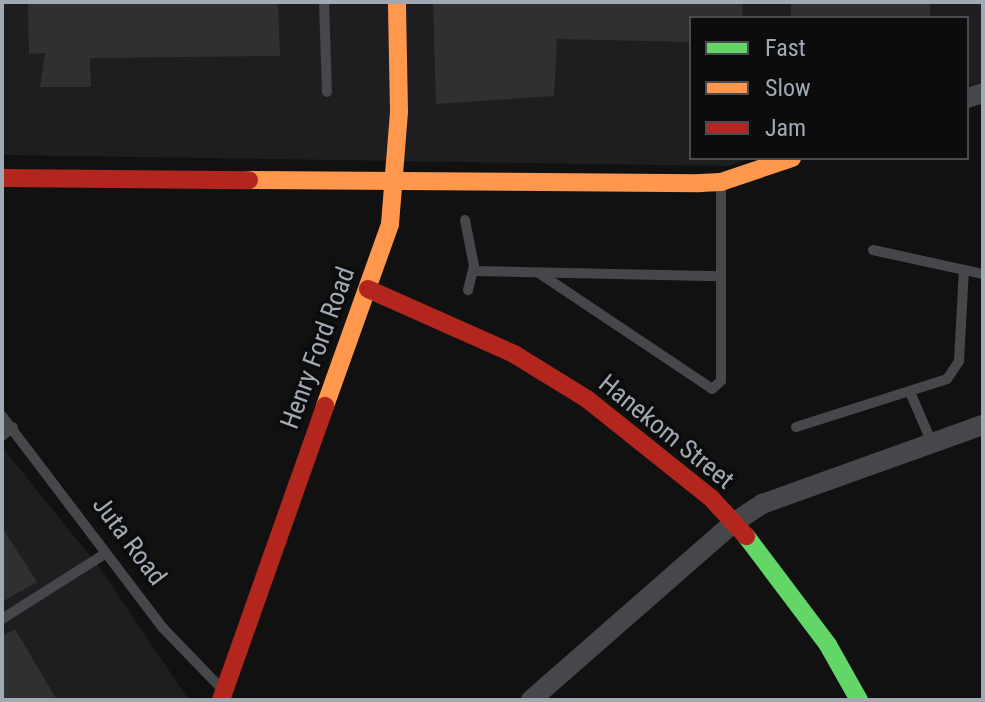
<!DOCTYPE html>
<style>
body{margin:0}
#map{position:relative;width:985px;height:702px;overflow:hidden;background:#111112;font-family:"Roboto Condensed",sans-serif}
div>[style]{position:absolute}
.built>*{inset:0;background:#1e1e20}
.building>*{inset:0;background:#303032;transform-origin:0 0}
.lane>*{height:10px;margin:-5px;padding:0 5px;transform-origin:5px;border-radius:5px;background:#46474a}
.street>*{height:20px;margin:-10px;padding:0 10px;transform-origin:10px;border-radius:10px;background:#46474a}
.fast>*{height:18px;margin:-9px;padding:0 9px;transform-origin:9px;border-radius:9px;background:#63d668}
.slow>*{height:18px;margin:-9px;padding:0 9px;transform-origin:9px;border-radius:9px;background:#ff974d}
.jam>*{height:18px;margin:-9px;padding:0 9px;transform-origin:9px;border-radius:9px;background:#b3261e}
span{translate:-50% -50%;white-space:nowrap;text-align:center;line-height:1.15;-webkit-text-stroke:7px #0c0c0d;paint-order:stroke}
.street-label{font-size:26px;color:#a1a9b4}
.frame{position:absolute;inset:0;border:4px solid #a1a9b4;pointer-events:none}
.legend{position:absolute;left:689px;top:16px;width:280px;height:144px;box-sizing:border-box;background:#0c0c0d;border:2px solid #484b50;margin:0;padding:10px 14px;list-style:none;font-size:24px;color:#a1a9b4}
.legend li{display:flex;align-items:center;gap:16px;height:40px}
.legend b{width:40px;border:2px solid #484b50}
</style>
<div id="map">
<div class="built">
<div style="clip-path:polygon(2px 2px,983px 2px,983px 82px,967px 87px,967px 18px,691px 18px,691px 158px,752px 158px,727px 166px,2px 155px)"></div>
<div style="clip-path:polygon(2px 447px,99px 567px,189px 700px,2px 700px)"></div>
</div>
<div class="building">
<div style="clip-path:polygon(28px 2px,278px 2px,280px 56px,90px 58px,91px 87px,40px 87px,45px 53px,29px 54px)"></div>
<div style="clip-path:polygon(433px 2px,742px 2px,743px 18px,691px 18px,691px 42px,557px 39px,554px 96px,436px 104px)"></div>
<div style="left:791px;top:2px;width:139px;height:16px"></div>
<div style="clip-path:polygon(2px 527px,37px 582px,2px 602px)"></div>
<div style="clip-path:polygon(15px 629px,57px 700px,2px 700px,2px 636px)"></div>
</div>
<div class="lane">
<div style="left:324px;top:2px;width:90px;rotate:88.1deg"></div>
<div style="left:465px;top:220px;width:47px;rotate:78.9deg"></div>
<div style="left:474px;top:266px;width:25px;rotate:104deg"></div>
<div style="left:873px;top:250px;width:113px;rotate:12.3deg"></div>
<div style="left:475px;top:271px;width:246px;rotate:1.2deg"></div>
<div style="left:539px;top:273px;width:208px;rotate:33.8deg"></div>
<div style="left:712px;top:389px;width:12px;rotate:-42deg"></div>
<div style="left:721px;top:381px;width:197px;rotate:-90deg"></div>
<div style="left:910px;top:392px;width:56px;rotate:66.7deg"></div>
<div style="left:2px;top:416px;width:266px;rotate:52.8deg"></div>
<div style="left:163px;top:628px;width:85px;rotate:46deg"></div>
<div style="left:796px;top:427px;width:158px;rotate:-17.6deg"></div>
<div style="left:947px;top:379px;width:22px;rotate:-56deg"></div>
<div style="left:959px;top:361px;width:91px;rotate:-86.9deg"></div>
<div style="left:2px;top:436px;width:14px;rotate:-39deg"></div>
<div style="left:2px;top:619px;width:122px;rotate:-32.3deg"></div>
</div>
<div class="street">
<div style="left:967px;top:98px;width:17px;rotate:-17deg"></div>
<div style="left:531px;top:700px;width:269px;rotate:-41.2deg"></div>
<div style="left:733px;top:523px;width:35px;rotate:-33deg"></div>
<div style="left:762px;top:504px;width:235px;rotate:-19.7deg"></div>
</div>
<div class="fast">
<div style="left:746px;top:536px;width:136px;rotate:53deg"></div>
<div style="left:828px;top:645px;width:63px;rotate:60.6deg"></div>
</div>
<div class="slow">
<div style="left:249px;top:180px;width:451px;rotate:0.4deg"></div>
<div style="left:700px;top:183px;width:21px;rotate:-3deg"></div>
<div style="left:721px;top:182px;width:75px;rotate:-18.7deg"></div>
<div style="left:325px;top:406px;width:193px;rotate:-70.3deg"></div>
<div style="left:390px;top:224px;width:113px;rotate:-85.4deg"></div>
<div style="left:399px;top:111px;width:109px;rotate:-91.1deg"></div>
</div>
<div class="jam">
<div style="left:2px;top:178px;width:247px;rotate:0.5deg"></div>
<div style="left:368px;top:289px;width:160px;rotate:24deg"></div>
<div style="left:514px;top:354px;width:86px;rotate:31.7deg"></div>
<div style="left:587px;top:399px;width:159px;rotate:38.6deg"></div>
<div style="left:711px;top:498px;width:52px;rotate:47.4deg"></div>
<div style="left:221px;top:700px;width:312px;rotate:-70.5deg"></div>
</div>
<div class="street-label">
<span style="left:318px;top:348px;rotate:-70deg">Henry Ford Road</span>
<span style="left:666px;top:432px;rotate:39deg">Hanekom Street</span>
<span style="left:129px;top:541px;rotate:53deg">Juta Road</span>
</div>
<div class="frame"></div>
<ul class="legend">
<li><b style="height:10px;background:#63d668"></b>Fast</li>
<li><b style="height:10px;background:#ff974d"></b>Slow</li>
<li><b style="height:10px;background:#b3261e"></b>Jam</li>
</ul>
</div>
